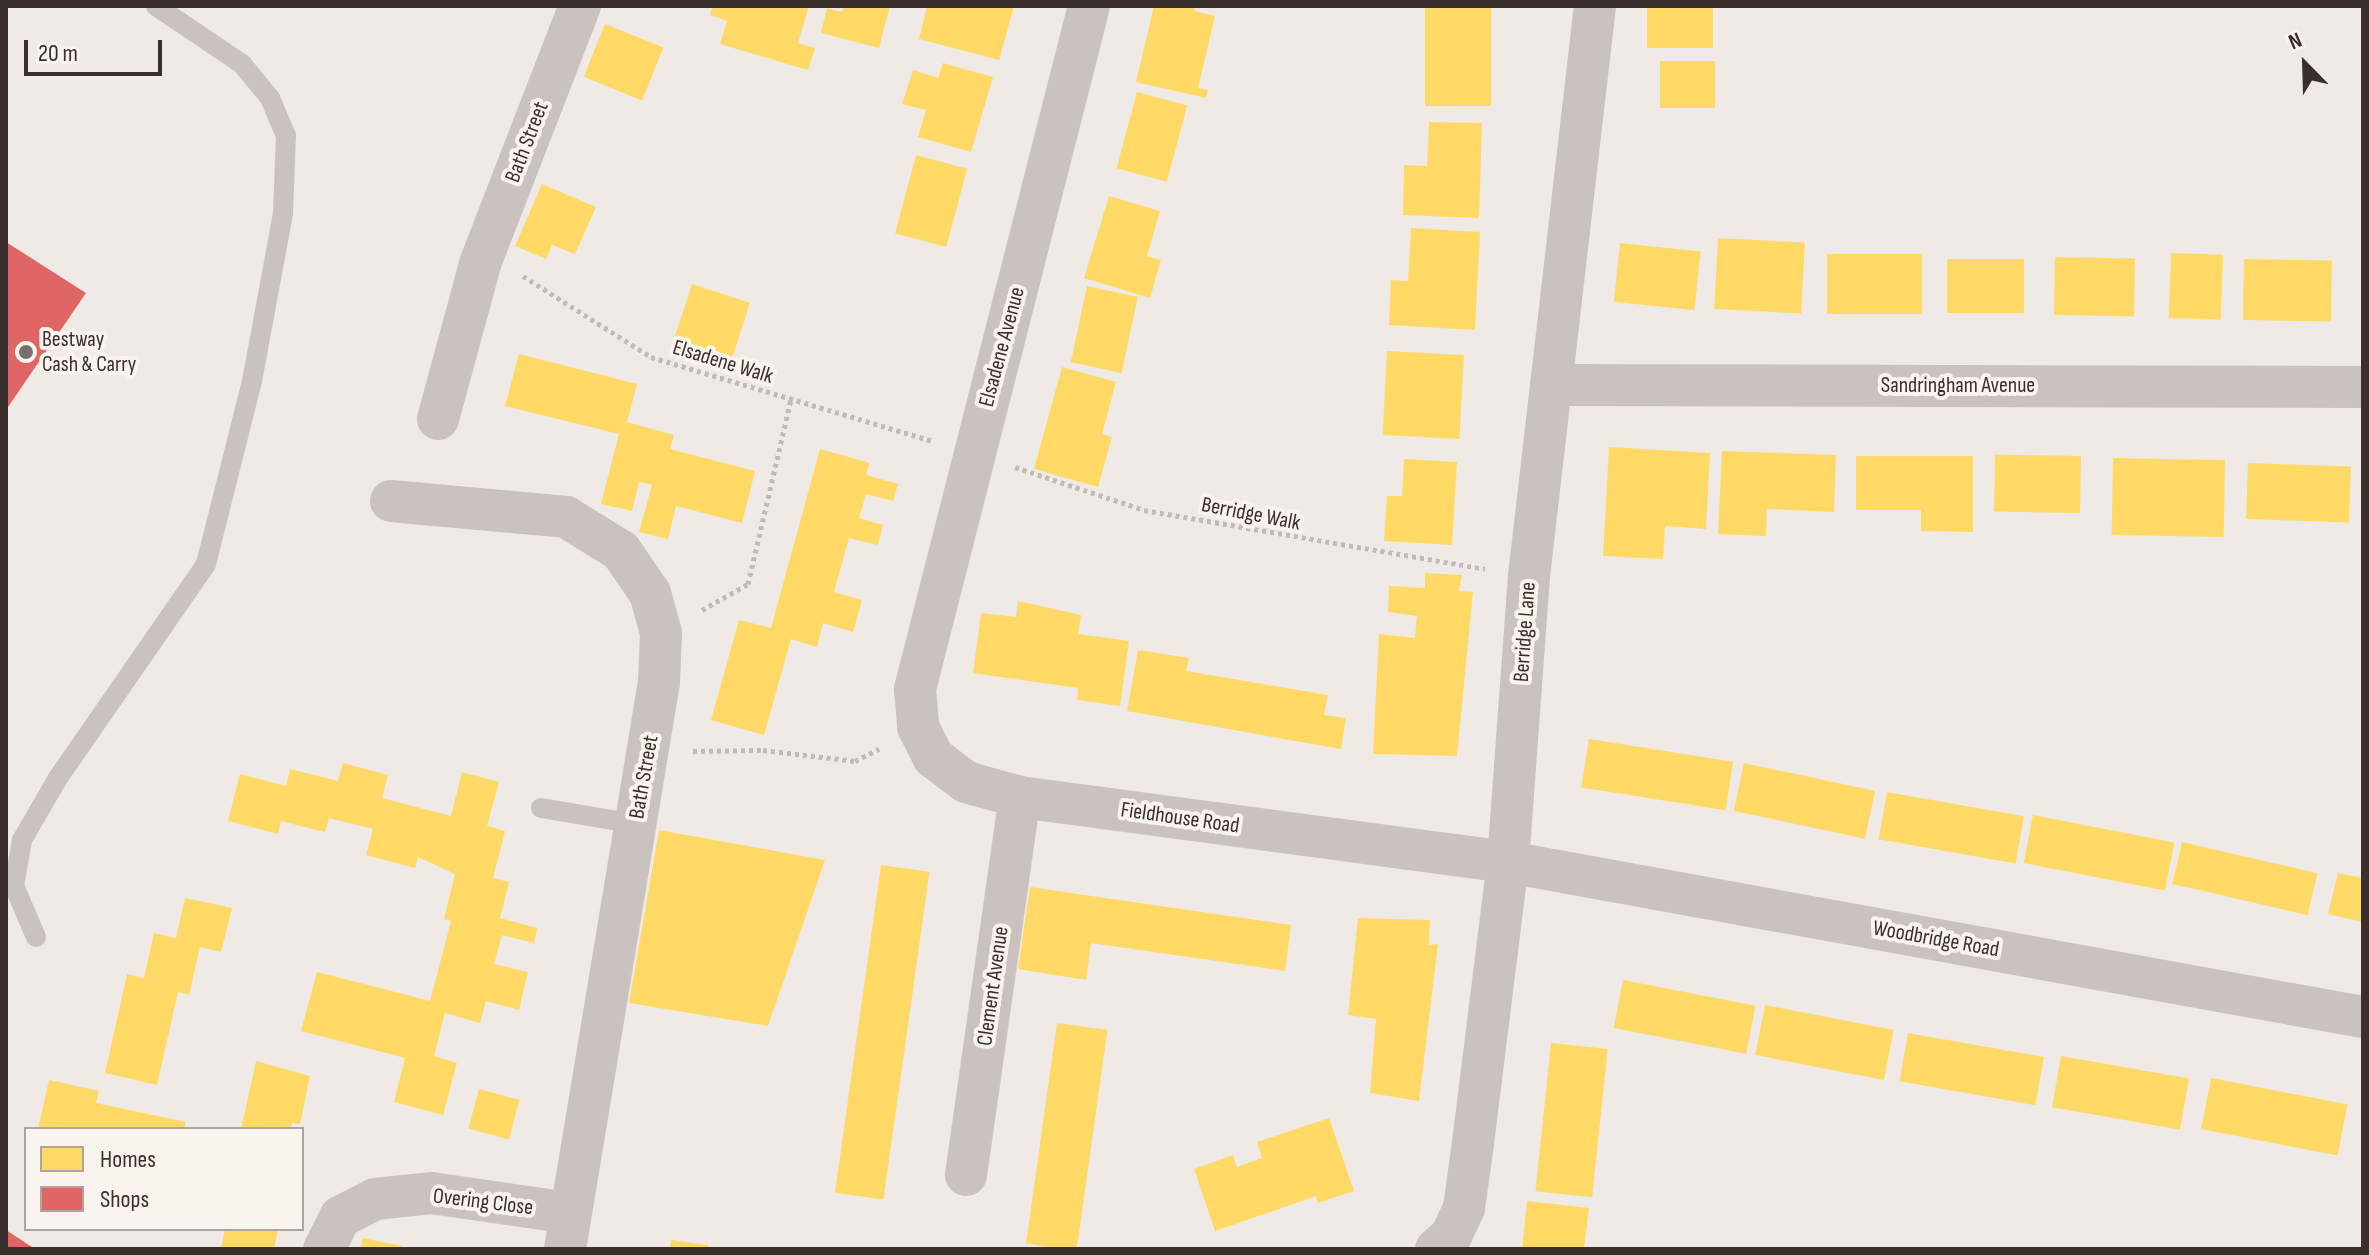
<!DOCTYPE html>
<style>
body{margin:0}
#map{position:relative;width:2369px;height:1255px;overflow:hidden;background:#efeae6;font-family:"Sofia Sans Condensed",sans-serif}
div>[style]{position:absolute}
.homes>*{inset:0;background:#ffd966;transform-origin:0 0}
.shops>*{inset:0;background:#e06666}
.path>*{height:5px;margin-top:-2.5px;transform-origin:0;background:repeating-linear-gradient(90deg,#c1bbb7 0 4px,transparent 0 8px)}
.service>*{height:20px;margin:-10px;padding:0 10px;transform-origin:10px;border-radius:10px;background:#c9c2be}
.minor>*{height:42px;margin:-21px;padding:0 21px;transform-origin:21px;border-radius:21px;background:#c9c2be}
.dots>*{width:22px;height:22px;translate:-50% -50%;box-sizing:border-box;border:4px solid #faf4ef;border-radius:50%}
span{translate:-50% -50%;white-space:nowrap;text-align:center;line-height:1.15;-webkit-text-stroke:8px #faf4ef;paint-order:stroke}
.street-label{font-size:22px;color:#3a2f2c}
.poi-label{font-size:22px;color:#3a2f2c}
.left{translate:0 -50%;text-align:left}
.frame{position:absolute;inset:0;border:8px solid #3a2f2c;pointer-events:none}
.legend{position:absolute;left:24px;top:1127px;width:280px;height:104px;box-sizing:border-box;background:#faf4ef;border:2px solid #ada5a1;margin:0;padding:10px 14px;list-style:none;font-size:24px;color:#3a2f2c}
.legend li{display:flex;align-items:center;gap:16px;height:40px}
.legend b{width:40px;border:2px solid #ada5a1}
.north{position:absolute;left:2265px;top:24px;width:80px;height:80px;-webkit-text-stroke:6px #faf4ef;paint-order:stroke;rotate:337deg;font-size:22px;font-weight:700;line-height:32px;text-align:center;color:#3a2f2c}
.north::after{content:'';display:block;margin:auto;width:28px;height:36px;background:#3a2f2c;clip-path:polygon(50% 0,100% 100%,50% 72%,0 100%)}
.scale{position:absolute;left:24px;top:40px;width:138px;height:36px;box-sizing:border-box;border:4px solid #3a2f2c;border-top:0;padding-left:10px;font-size:24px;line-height:28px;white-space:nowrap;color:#3a2f2c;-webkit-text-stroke:6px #faf4ef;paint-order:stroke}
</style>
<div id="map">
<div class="homes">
<div style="clip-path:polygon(713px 6px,809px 6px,798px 43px,815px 48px,808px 70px,720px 44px,727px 21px,710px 15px)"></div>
<div style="clip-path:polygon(844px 6px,890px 6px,879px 48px,821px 33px,827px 8px,842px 12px)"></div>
<div style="clip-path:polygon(927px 6px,1014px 6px,999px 60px,919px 39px)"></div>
<div style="clip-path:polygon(1154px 6px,1195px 6px,1194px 11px,1215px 16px,1198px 88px,1208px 90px,1206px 98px,1136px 82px)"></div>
<div style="left:1425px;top:6px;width:66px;height:100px"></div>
<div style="left:1647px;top:6px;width:66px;height:42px"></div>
<div style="left:605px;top:24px;width:63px;height:57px;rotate:22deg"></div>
<div style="left:1660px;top:61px;width:55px;height:47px"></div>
<div style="clip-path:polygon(943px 63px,993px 77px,971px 152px,918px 137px,926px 110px,902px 104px,913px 70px,938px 78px)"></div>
<div style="left:1137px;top:92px;width:52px;height:79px;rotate:15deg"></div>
<div style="clip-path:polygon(1429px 122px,1482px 123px,1479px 218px,1403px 215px,1404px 165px,1427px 166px)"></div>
<div style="left:916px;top:155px;width:53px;height:81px;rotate:15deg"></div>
<div style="clip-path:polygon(542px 184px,596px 207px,575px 254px,552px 245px,546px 259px,515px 246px)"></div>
<div style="clip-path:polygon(1109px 196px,1160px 211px,1147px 256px,1161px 260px,1150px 298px,1084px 278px)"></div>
<div style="clip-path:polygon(1411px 228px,1480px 232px,1475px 330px,1389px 325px,1391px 280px,1408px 281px)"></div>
<div style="left:1718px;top:238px;width:87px;height:71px;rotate:3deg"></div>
<div style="left:1620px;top:243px;width:81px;height:59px;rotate:6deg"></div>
<div style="left:2171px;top:253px;width:52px;height:65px;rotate:2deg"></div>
<div style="left:1922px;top:254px;width:60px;height:95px;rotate:90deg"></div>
<div style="left:2055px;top:257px;width:80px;height:58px;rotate:1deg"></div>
<div style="left:1947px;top:259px;width:77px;height:54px"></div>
<div style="left:2244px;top:259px;width:88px;height:61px;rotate:1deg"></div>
<div style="left:692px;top:284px;width:61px;height:72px;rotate:18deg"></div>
<div style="left:1087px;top:286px;width:52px;height:78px;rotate:12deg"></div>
<div style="left:1387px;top:351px;width:77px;height:84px;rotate:3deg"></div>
<div style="clip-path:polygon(519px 354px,637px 384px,627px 422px,674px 435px,670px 449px,755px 471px,742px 523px,676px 506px,668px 539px,639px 532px,652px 485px,639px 482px,632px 511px,601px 504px,619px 434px,505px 406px)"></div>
<div style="clip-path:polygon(1062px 367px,1116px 382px,1102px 434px,1112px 437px,1098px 487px,1034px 469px)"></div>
<div style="clip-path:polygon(1609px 447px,1710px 453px,1706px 529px,1665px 526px,1663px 559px,1603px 556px)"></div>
<div style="clip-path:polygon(820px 449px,870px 463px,866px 475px,898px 484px,893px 501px,866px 494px,859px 518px,883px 525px,878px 545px,849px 538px,834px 592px,862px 600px,853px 632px,823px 623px,817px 647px,791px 639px,764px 735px,711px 720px,739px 620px,771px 628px)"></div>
<div style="clip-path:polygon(1722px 451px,1836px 455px,1834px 512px,1767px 509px,1766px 536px,1718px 534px)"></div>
<div style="clip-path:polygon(1856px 456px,1973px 456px,1973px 532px,1921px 531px,1921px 510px,1856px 510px)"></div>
<div style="left:2081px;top:456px;width:57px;height:86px;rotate:91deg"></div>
<div style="left:2113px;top:458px;width:112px;height:77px;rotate:1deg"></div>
<div style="clip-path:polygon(1404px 459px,1457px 462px,1452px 545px,1384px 541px,1387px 496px,1402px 496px)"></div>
<div style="left:2248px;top:463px;width:103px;height:56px;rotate:2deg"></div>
<div style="clip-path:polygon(1425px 573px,1462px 575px,1459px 591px,1473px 592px,1457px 756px,1373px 754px,1379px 634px,1415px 638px,1417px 616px,1388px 612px,1389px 586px,1425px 588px)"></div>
<div style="clip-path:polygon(1018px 601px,1081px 615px,1078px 634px,1129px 641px,1120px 706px,1077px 700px,1078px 688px,973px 673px,981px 613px,1016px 617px)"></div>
<div style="clip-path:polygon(1138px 650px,1189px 658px,1186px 671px,1328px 695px,1324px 715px,1346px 718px,1341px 749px,1127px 711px)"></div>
<div style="left:1589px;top:739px;width:146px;height:49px;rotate:9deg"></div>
<div style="clip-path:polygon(343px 763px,388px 775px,382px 798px,451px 816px,462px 772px,499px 782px,487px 826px,505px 831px,493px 878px,509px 882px,500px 918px,537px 928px,534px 943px,502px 935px,494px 964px,528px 972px,519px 1010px,486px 1001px,480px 1023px,445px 1013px,434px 1056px,457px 1063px,443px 1115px,394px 1102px,405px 1058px,301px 1031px,317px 972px,430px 1001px,451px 921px,444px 919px,455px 874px,418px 857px,415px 868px,366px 855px,373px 829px,329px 818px,325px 832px,281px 821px,278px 834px,228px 821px,240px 774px,286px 786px,290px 769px,338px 781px)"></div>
<div style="left:1744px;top:763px;width:134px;height:49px;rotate:12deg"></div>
<div style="left:1887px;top:792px;width:139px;height:48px;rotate:10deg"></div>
<div style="left:2033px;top:815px;width:144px;height:49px;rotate:11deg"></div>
<div style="clip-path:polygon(659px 830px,825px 860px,768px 1026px,629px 1003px)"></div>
<div style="left:2182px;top:842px;width:139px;height:43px;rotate:13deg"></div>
<div style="left:881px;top:865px;width:49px;height:331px;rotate:8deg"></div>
<div style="clip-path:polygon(2338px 873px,2363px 878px,2363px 922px,2328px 914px)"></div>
<div style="clip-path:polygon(1030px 887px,1291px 925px,1285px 971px,1091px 943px,1086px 980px,1018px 969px)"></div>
<div style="clip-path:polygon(185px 898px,232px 908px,221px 952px,200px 947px,189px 995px,178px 992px,157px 1085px,105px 1073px,127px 974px,144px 978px,154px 933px,176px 938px)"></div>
<div style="clip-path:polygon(1358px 918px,1430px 920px,1429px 945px,1438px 944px,1419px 1101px,1370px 1093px,1376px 1019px,1348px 1015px)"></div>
<div style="left:1623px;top:980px;width:135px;height:49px;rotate:11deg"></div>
<div style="left:1765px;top:1005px;width:131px;height:51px;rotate:11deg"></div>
<div style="left:1057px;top:1023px;width:51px;height:223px;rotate:8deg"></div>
<div style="left:1908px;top:1033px;width:138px;height:49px;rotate:10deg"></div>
<div style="left:1551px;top:1043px;width:57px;height:149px;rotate:6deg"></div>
<div style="left:2061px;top:1056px;width:130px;height:52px;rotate:10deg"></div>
<div style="clip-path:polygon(256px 1061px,310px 1076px,300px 1124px,292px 1123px,291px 1129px,241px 1129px)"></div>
<div style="left:2211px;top:1078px;width:139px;height:52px;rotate:11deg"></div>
<div style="clip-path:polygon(49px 1080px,99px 1091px,96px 1103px,186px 1122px,184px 1129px,38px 1129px)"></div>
<div style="left:479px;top:1089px;width:42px;height:41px;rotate:15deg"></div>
<div style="clip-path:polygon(1329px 1118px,1354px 1191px,1318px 1203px,1316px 1196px,1215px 1231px,1194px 1169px,1233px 1155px,1237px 1167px,1262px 1158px,1257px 1142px)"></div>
<div style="clip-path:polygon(1527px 1201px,1589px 1208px,1584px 1249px,1522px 1249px)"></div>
<div style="clip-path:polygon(225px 1229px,278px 1229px,274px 1249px,221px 1249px)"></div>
<div style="clip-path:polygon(363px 1238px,402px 1246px,402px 1249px,360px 1249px)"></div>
<div style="clip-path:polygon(671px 1240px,708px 1245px,708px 1249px,670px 1249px)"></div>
</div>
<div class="shops">
<div style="clip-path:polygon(6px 242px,86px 293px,6px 410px)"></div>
<div style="clip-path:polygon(6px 1230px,35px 1249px,6px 1249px)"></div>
</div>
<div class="path">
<div style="left:523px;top:276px;width:151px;rotate:32.3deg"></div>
<div style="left:651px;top:357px;width:294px;rotate:16.6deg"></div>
<div style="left:1015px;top:467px;width:136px;rotate:18.4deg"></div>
<div style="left:1144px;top:510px;width:346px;rotate:9.8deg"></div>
<div style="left:702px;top:610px;width:53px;rotate:-29.5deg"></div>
<div style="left:748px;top:584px;width:190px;rotate:-76.9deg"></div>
<div style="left:693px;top:751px;width:70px;rotate:-0.8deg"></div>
<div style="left:763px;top:750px;width:93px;rotate:6.8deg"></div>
<div style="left:855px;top:761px;width:27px;rotate:-27deg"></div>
</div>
<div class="service">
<div style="left:541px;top:808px;width:96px;rotate:9.6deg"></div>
<div style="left:36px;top:937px;width:56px;rotate:-113.3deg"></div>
<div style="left:14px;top:886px;width:47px;rotate:-80.1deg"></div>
<div style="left:22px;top:840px;width:72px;rotate:-59.9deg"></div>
<div style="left:58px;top:778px;width:260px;rotate:-55.3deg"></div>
<div style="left:206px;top:564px;width:189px;rotate:-75.9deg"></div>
<div style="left:252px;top:381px;width:171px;rotate:-79.5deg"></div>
<div style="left:283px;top:213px;width:77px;rotate:-87.8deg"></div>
<div style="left:286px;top:136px;width:41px;rotate:-112.8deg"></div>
<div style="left:270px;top:98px;width:44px;rotate:-129.5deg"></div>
<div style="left:242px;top:64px;width:104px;rotate:-146deg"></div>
</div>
<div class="minor">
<div style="left:1089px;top:6px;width:705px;rotate:104.29deg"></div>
<div style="left:915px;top:689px;width:38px;rotate:85deg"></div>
<div style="left:918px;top:727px;width:34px;rotate:63deg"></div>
<div style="left:933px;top:757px;width:41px;rotate:37.1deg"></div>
<div style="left:966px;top:782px;width:56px;rotate:15.5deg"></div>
<div style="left:1020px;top:797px;width:492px;rotate:7.6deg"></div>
<div style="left:1508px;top:862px;width:869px;rotate:10.28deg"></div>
<div style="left:1553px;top:385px;width:810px;rotate:0.14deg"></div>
<div style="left:438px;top:419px;width:164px;rotate:-74.8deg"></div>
<div style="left:481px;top:261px;width:274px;rotate:-68.8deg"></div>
<div style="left:391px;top:501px;width:176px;rotate:5.2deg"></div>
<div style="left:566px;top:517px;width:65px;rotate:31.7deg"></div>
<div style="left:621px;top:551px;width:51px;rotate:55.4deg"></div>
<div style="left:650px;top:593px;width:41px;rotate:74.6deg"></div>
<div style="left:661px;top:633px;width:49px;rotate:92.3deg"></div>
<div style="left:659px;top:682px;width:575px;rotate:99.41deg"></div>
<div style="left:966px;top:1175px;width:382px;rotate:-81.9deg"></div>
<div style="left:324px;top:1249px;width:36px;rotate:-63deg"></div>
<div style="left:340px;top:1217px;width:39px;rotate:-27deg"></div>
<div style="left:375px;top:1199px;width:56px;rotate:-6.1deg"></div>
<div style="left:431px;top:1193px;width:140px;rotate:8.2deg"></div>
<div style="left:1436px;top:1249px;width:20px;rotate:-41deg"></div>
<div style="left:1451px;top:1236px;width:31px;rotate:-65deg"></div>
<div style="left:1464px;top:1208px;width:66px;rotate:-82.1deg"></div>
<div style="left:1473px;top:1143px;width:283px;rotate:-82.9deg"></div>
<div style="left:1508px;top:862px;width:287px;rotate:-85.8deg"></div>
<div style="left:1529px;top:576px;width:574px;rotate:-83.4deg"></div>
</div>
<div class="dots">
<div style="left:26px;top:352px;background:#79706d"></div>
</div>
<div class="street-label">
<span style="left:527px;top:142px;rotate:-69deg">Bath Street</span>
<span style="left:1002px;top:347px;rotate:-75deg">Elsadene Avenue</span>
<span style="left:723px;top:362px;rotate:17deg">Elsadene Walk</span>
<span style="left:1958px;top:386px">Sandringham Avenue</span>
<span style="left:1251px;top:514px;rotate:11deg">Berridge Walk</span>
<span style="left:1525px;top:632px;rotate:-86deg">Berridge Lane</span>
<span style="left:644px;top:777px;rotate:-80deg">Bath Street</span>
<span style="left:1180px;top:818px;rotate:8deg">Fieldhouse Road</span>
<span style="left:1936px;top:939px;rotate:10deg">Woodbridge Road</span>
<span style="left:993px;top:986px;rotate:-82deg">Clement Avenue</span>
<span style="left:483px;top:1202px;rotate:7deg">Overing Close</span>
</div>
<div class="poi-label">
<span class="left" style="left:42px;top:352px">Bestway<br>Cash &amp; Carry</span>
</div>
<div class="frame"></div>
<ul class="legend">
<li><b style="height:22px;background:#ffd966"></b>Homes</li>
<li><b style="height:22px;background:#e06666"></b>Shops</li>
</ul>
<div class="north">N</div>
<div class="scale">20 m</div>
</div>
